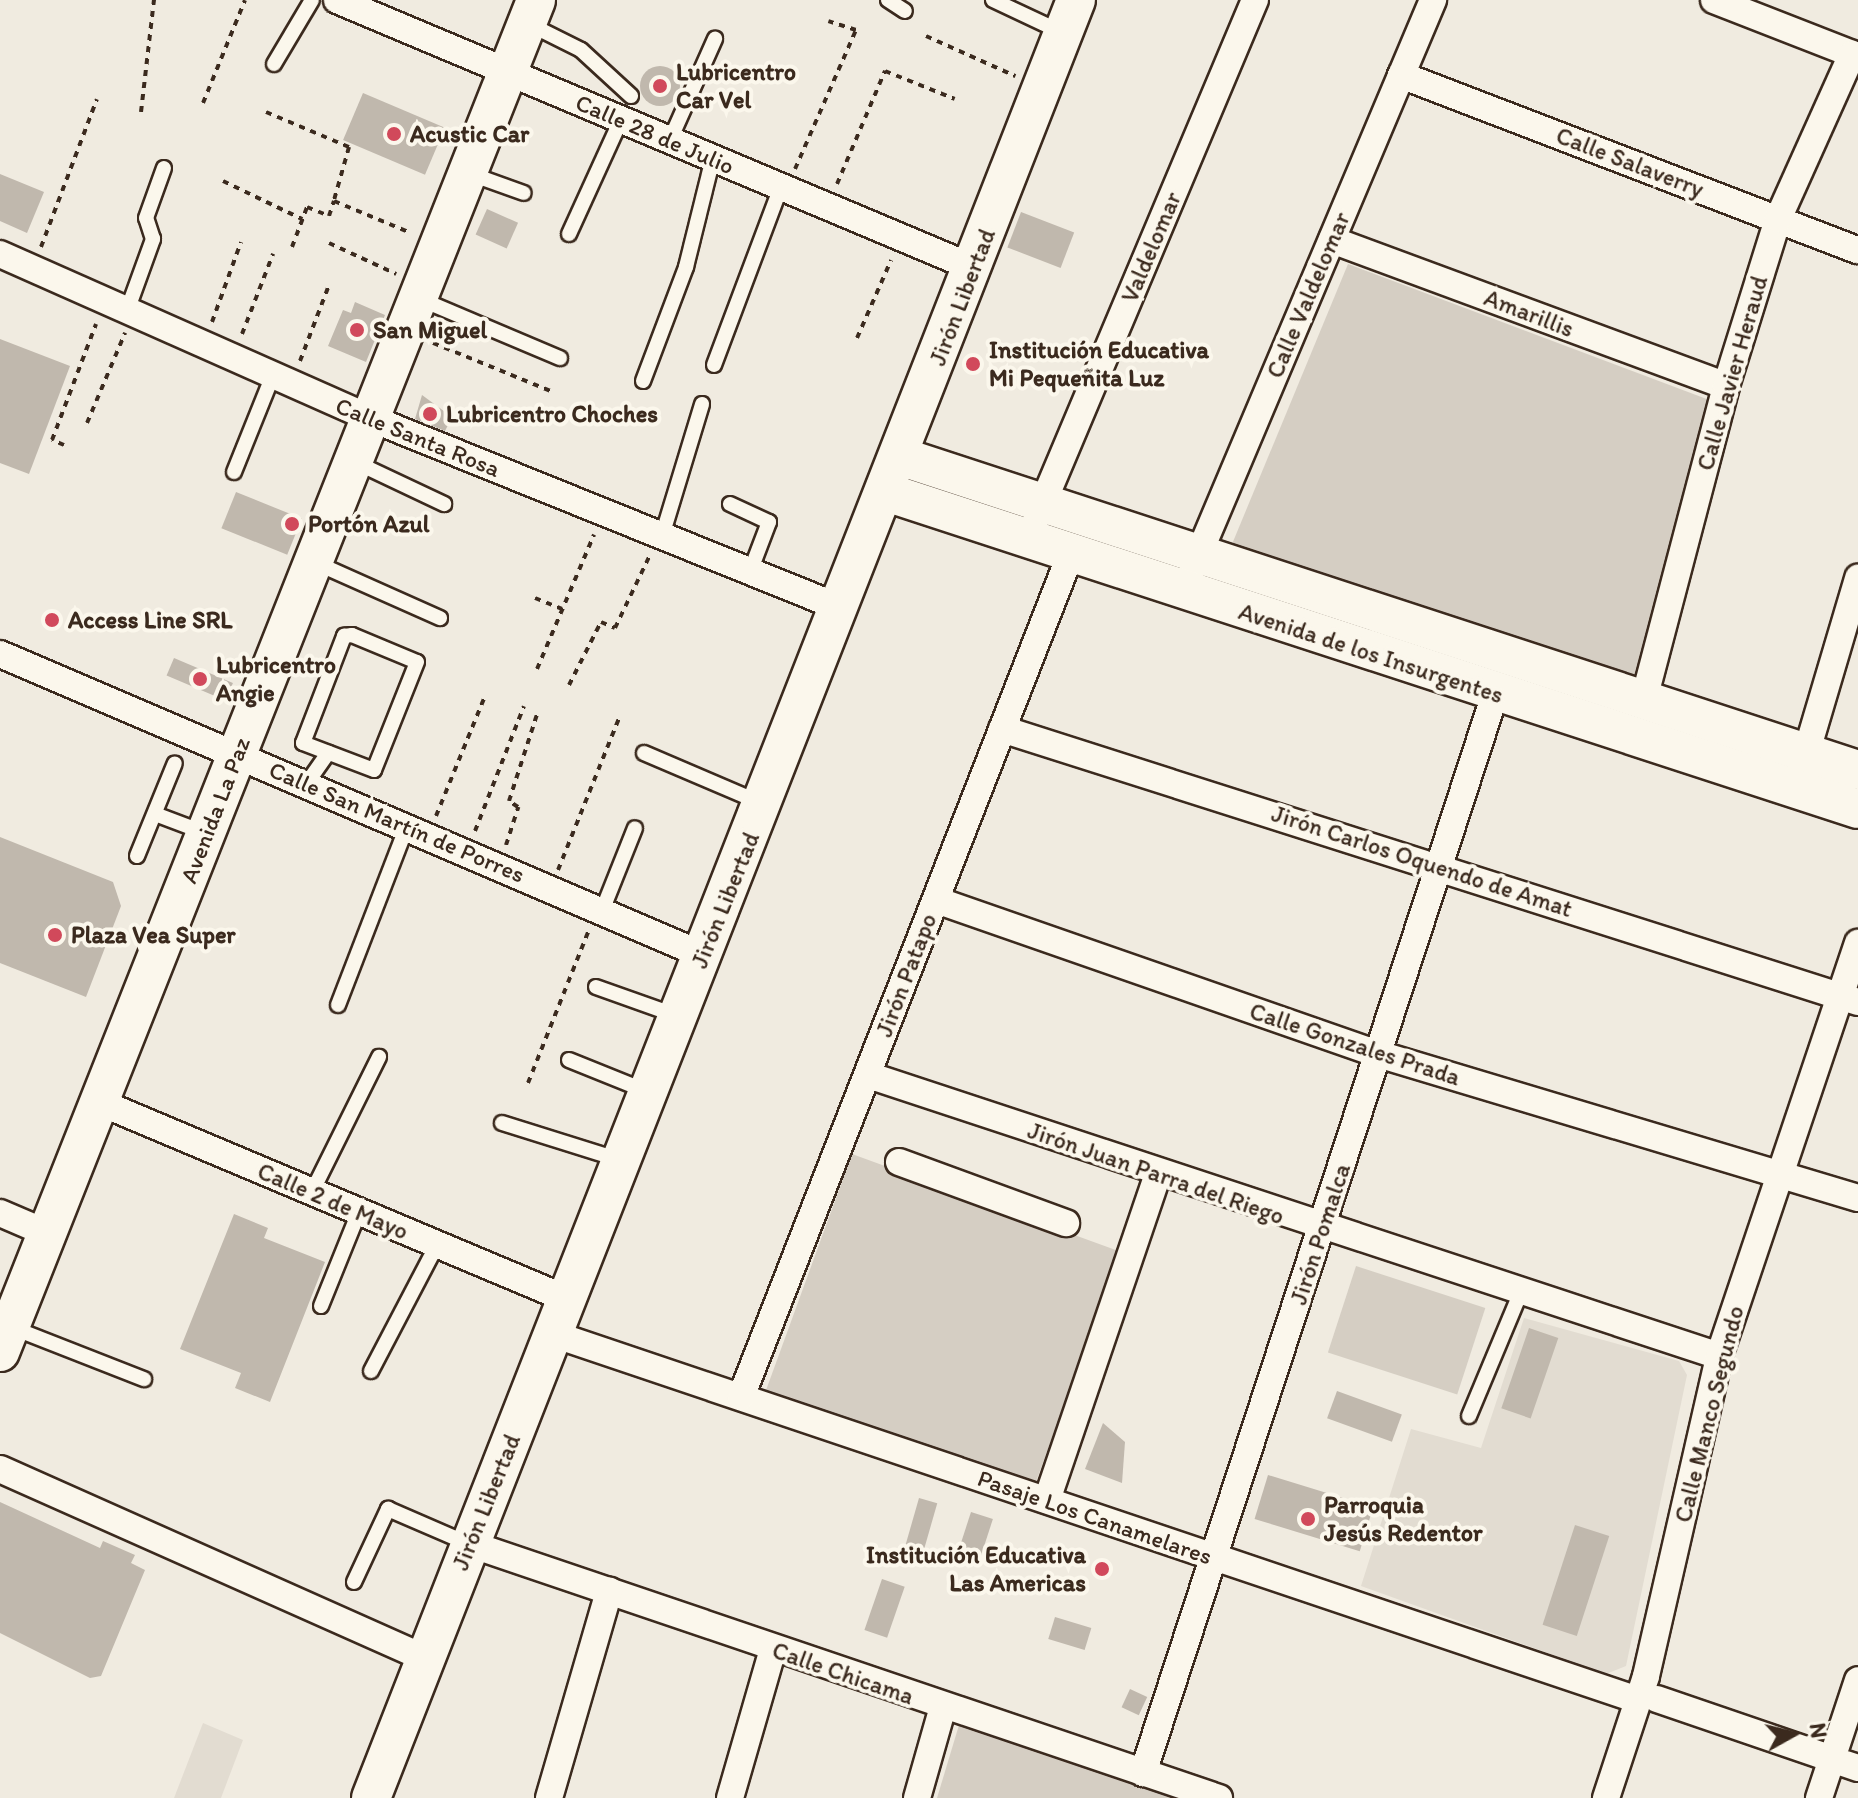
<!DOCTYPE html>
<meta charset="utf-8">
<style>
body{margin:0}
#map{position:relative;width:1858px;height:1798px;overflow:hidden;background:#f0ebe0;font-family:Itim,sans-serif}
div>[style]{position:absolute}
.built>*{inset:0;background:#e2dcd1}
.green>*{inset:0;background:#d5cec3;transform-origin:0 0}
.building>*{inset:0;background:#c0b8ad;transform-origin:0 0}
.round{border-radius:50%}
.path>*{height:4px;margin-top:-2px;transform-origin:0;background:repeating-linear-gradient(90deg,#3b2a1e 0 6px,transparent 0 12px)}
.roads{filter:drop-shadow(2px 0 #3b2a1e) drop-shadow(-2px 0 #3b2a1e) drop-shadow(0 2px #3b2a1e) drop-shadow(0 -2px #3b2a1e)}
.lane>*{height:14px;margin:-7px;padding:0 7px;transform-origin:7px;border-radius:7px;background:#fbf7ec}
.street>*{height:26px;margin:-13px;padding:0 13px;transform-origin:13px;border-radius:13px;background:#fbf7ec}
.secondary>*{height:38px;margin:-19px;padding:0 19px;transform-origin:19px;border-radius:19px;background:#fbf7ec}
.dots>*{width:22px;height:22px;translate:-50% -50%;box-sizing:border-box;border:4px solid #fbf7ec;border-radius:50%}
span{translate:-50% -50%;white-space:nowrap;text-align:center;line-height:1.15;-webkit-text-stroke:8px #fbf7ec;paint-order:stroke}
.poi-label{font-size:24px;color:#3b2a1e;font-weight:700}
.left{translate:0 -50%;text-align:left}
.right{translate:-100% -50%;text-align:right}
.street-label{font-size:24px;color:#3b2a1e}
.north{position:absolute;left:1754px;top:1694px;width:80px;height:80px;-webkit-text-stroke:6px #fbf7ec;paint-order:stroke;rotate:82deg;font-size:22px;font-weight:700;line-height:32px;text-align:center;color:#3b2a1e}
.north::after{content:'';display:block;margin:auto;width:28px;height:36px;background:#3b2a1e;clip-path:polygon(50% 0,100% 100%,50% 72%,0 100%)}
</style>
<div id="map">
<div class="built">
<div style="clip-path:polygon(1524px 1318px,1679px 1361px,1687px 1375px,1626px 1666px,1606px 1674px,1361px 1586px,1411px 1429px,1481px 1448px)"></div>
<div style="clip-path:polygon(203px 1723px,243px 1740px,221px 1798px,174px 1798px)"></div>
</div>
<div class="green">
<div style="clip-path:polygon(1348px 264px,1712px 401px,1634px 678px,1230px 549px)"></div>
<div style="left:852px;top:1154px;width:285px;height:252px;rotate:20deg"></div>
<div style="left:1356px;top:1266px;width:136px;height:91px;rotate:18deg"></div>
<div style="clip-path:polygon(959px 1725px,1183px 1798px,937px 1798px)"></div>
</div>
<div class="building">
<div class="round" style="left:640px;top:66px;width:40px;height:40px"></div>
<div style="left:363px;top:93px;width:89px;height:51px;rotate:23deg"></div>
<div style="clip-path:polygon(0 174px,44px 192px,27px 233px,0 221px)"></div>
<div style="left:487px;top:209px;width:34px;height:28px;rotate:24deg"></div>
<div style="left:1021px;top:212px;width:57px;height:38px;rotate:21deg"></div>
<div style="clip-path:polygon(355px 302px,385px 315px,366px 362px,328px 346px,343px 310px,351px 313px)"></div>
<div style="clip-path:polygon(0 339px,70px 366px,29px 474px,0 463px)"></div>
<div style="clip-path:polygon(422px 395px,452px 417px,445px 431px,415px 419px)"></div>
<div style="left:236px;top:492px;width:71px;height:39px;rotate:22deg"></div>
<div style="left:174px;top:658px;width:64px;height:19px;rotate:23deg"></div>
<div style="clip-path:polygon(0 837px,113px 882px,121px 906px,86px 997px,0 963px)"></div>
<div style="clip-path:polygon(234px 1214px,268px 1228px,264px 1238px,325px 1262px,270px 1402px,235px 1388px,241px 1373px,180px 1349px)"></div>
<div style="left:1529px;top:1328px;width:31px;height:85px;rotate:19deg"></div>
<div style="left:1337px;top:1391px;width:69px;height:29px;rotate:20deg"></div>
<div style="clip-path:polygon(1103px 1423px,1125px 1442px,1122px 1483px,1085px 1469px)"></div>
<div style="left:1268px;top:1475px;width:110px;height:46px;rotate:17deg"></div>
<div style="left:919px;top:1498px;width:19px;height:58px;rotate:16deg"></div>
<div style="clip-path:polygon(0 1502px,100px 1548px,103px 1541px,135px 1555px,131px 1563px,145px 1570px,101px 1676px,90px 1678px,0 1633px)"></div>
<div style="left:971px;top:1512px;width:23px;height:43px;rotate:18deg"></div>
<div style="left:1575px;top:1525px;width:36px;height:105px;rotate:18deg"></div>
<div style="left:882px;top:1579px;width:24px;height:54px;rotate:19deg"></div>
<div style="left:1055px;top:1617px;width:38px;height:23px;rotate:17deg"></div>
<div style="left:1130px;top:1689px;width:19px;height:20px;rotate:25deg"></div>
</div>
<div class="path">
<div style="left:926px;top:36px;width:98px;rotate:24.2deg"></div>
<div style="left:203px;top:103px;width:111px;rotate:-67.8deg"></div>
<div style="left:141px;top:112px;width:113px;rotate:-83.4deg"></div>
<div style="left:266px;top:112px;width:90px;rotate:22.9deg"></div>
<div style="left:349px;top:147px;width:55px;rotate:105.8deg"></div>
<div style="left:795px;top:169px;width:152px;rotate:-66.3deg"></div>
<div style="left:856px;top:30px;width:29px;rotate:-162deg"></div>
<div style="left:223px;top:181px;width:88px;rotate:25.7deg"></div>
<div style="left:837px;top:184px;width:123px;rotate:-67deg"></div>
<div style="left:885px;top:71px;width:75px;rotate:21.8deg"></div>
<div style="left:329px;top:243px;width:74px;rotate:24.8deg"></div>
<div style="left:41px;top:247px;width:158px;rotate:-69.3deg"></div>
<div style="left:292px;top:247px;width:43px;rotate:-69.4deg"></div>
<div style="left:307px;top:207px;width:24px;rotate:22deg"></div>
<div style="left:329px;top:216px;width:16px;rotate:-72deg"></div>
<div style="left:334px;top:201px;width:83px;rotate:22.6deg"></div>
<div style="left:212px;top:322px;width:85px;rotate:-70.1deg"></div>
<div style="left:242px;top:334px;width:86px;rotate:-68.8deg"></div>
<div style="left:857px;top:338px;width:85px;rotate:-66.4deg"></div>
<div style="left:433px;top:343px;width:130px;rotate:22.2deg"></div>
<div style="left:300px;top:361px;width:81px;rotate:-69.1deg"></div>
<div style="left:87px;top:423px;width:98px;rotate:-67.1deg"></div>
<div style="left:64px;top:445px;width:13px;rotate:-157deg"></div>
<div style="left:52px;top:440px;width:124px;rotate:-69.2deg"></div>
<div style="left:535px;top:598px;width:29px;rotate:22deg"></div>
<div style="left:537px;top:669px;width:146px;rotate:-67deg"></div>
<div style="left:569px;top:685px;width:71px;rotate:-63.1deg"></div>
<div style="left:601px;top:622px;width:15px;rotate:23deg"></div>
<div style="left:615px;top:628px;width:79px;rotate:-64.4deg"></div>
<div style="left:436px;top:816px;width:130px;rotate:-67.8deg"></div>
<div style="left:475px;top:831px;width:134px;rotate:-68.6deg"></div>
<div style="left:506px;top:845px;width:40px;rotate:-72deg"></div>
<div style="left:518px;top:807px;width:11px;rotate:-146deg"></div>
<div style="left:509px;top:801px;width:95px;rotate:-72.1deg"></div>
<div style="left:558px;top:870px;width:166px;rotate:-68.1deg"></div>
<div style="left:528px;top:1083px;width:165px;rotate:-68.3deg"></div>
</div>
<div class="roads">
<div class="lane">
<div style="left:888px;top:0;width:20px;rotate:33deg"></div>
<div style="left:993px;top:0;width:75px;rotate:25.2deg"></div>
<div style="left:527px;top:23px;width:60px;rotate:26.6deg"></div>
<div style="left:581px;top:50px;width:68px;rotate:42.6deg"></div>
<div style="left:274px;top:64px;width:74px;rotate:-59.3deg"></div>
<div style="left:670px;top:140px;width:111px;rotate:-66deg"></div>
<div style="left:468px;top:173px;width:59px;rotate:19.7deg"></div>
<div style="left:569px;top:234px;width:125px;rotate:-65.5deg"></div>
<div style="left:420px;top:299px;width:152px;rotate:22.9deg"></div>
<div style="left:127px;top:311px;width:77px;rotate:-70.1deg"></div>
<div style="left:153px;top:239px;width:22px;rotate:-108deg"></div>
<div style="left:146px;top:218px;width:53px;rotate:-70.2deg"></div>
<div style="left:714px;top:365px;width:190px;rotate:-69.4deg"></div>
<div style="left:643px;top:381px;width:122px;rotate:-69.3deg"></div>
<div style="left:686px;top:267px;width:112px;rotate:-76.1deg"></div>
<div style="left:353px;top:461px;width:101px;rotate:25.3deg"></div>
<div style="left:234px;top:472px;width:105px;rotate:-68.1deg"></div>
<div style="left:730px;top:504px;width:43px;rotate:24.8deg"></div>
<div style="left:769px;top:522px;width:53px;rotate:110.8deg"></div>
<div style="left:662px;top:536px;width:138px;rotate:-73.1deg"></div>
<div style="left:314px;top:562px;width:138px;rotate:24deg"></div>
<div style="left:352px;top:635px;width:70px;rotate:22.6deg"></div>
<div style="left:417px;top:662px;width:116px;rotate:111.7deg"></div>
<div style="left:374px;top:770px;width:76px;rotate:-159.2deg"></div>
<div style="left:303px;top:743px;width:115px;rotate:-69deg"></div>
<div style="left:344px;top:636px;width:8px;rotate:-7deg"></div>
<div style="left:644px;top:753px;width:127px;rotate:23.1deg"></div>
<div style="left:307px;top:783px;width:37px;rotate:-55deg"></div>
<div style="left:155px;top:814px;width:51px;rotate:20.6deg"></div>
<div style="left:137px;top:856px;width:100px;rotate:-67.8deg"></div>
<div style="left:602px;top:911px;width:89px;rotate:-68.3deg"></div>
<div style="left:596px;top:987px;width:84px;rotate:19.5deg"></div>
<div style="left:338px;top:1005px;width:192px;rotate:-68.9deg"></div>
<div style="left:569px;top:1060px;width:83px;rotate:21.9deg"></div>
<div style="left:502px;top:1123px;width:124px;rotate:17.4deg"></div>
<div style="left:312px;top:1192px;width:151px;rotate:-63.6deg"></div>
<div style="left:321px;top:1306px;width:101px;rotate:-68deg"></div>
<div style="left:11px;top:1327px;width:143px;rotate:21.4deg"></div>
<div style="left:371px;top:1371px;width:142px;rotate:-62.4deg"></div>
<div style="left:1469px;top:1416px;width:132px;rotate:-67.3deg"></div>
<div style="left:354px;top:1582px;width:81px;rotate:-65deg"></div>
<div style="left:388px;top:1509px;width:88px;rotate:23.4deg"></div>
</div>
<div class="street">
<div style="left:337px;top:0;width:691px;rotate:22.82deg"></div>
<div style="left:1714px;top:0;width:155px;rotate:21.3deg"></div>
<div style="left:1401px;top:75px;width:489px;rotate:21deg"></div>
<div style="left:1332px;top:240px;width:420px;rotate:20.3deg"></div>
<div style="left:0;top:254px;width:405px;rotate:23.9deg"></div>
<div style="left:370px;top:418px;width:508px;rotate:21.97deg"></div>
<div style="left:1037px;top:517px;width:561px;rotate:-67.14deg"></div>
<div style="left:1193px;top:568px;width:617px;rotate:-67.09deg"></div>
<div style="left:0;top:654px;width:765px;rotate:23.18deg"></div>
<div style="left:1643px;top:703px;width:328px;rotate:-75.3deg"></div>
<div style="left:1726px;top:386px;width:175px;rotate:-72.7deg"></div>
<div style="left:1778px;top:219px;width:181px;rotate:-65.8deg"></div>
<div style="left:1002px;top:729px;width:898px;rotate:17.69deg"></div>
<div style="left:1806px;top:754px;width:184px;rotate:-73.5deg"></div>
<div style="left:936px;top:900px;width:468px;rotate:19.2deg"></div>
<div style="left:1378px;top:1054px;width:501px;rotate:16.7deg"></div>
<div style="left:868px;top:1075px;width:896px;rotate:18.27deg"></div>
<div style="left:99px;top:1102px;width:508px;rotate:22.83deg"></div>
<div style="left:899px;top:1162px;width:178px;rotate:20.1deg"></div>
<div style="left:0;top:1213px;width:53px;rotate:23.2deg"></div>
<div style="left:553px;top:1334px;width:1145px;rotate:18.64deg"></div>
<div style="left:741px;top:1397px;width:906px;rotate:-68.64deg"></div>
<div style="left:0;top:1469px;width:465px;rotate:24deg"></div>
<div style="left:1047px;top:1500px;width:344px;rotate:-71.2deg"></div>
<div style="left:470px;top:1544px;width:791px;rotate:18.73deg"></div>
<div style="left:1657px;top:1699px;width:173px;rotate:18.9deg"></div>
<div style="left:1846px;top:1764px;width:13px;rotate:18deg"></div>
<div style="left:1143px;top:1773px;width:1135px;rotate:-71.93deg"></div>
<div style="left:549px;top:1798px;width:216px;rotate:-73.8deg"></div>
<div style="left:730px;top:1798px;width:155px;rotate:-73.9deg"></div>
<div style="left:917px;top:1798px;width:95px;rotate:-74.1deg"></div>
<div style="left:1606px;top:1798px;width:128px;rotate:-71.8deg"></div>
<div style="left:1646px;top:1676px;width:328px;rotate:-77.1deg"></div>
<div style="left:1719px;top:1356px;width:436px;rotate:-71.4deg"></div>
<div style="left:1819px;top:1798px;width:124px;rotate:-71.7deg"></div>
</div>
<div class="secondary">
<div style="left:899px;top:456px;width:1009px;rotate:18.13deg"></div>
<div style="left:886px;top:492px;width:1022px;rotate:18.06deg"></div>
<div style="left:0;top:1352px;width:1454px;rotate:-68.37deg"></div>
<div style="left:371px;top:1798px;width:1931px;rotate:-68.59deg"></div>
</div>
</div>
<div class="dots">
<div style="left:660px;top:86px;background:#d1495b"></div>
<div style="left:394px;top:134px;background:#d1495b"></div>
<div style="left:357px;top:330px;background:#d1495b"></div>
<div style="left:973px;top:364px;background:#d1495b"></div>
<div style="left:430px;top:414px;background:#d1495b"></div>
<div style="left:292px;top:524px;background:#d1495b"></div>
<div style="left:52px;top:620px;background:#d1495b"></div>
<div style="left:200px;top:679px;background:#d1495b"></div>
<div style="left:55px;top:935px;background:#d1495b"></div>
<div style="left:1308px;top:1519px;background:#d1495b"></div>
<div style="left:1102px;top:1569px;background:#d1495b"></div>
</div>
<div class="poi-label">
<span class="left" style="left:676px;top:86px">Lubricentro<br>Car Vel</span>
<span class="left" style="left:410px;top:134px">Acustic Car</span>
<span class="left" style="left:373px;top:330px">San Miguel</span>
<span class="left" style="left:989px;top:364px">Institución Educativa<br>Mi Pequeñita Luz</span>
<span class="left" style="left:446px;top:414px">Lubricentro Choches</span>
<span class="left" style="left:308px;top:524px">Portón Azul</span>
<span class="left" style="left:68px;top:620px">Access Line SRL</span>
<span class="left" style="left:216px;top:679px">Lubricentro<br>Angie</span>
<span class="left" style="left:71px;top:935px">Plaza Vea Super</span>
<span class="left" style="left:1324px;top:1519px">Parroquia<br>Jesús Redentor</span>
<span class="right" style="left:1086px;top:1569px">Institución Educativa<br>Las Americas</span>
</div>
<div class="street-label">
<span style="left:655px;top:134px;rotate:23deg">Calle 28 de Julio</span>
<span style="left:1630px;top:162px;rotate:21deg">Calle Salaverry</span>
<span style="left:1151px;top:247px;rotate:-67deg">Valdelomar</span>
<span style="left:1308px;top:295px;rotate:-67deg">Calle Valdelomar</span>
<span style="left:962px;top:297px;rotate:-69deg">Jirón Libertad</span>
<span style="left:1529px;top:313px;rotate:21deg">Amarillis</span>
<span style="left:1732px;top:373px;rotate:-74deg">Calle Javier Heraud</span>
<span style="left:418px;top:437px;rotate:22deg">Calle Santa Rosa</span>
<span style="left:1371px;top:653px;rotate:18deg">Avenida de los Insurgentes</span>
<span style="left:215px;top:810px;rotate:-69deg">Avenida La Paz</span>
<span style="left:397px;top:822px;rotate:23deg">Calle San Martín de Porres</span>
<span style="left:1422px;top:861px;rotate:18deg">Jirón Carlos Oquendo de Amat</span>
<span style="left:725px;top:900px;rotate:-68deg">Jirón Libertad</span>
<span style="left:906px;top:975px;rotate:-69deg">Jirón Patapo</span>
<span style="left:1355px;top:1044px;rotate:18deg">Calle Gonzales Prada</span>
<span style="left:1156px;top:1173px;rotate:19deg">Jirón Juan Parra del Riego</span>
<span style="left:333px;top:1201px;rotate:23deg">Calle 2 de Mayo</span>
<span style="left:1320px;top:1234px;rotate:-72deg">Jirón Pomalca</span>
<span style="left:1709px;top:1414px;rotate:-76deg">Calle Manco Segundo</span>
<span style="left:486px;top:1502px;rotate:-68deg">Jirón Libertad</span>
<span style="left:1095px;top:1517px;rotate:19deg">Pasaje Los Canamelares</span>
<span style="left:843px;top:1673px;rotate:19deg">Calle Chicama</span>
</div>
<div class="north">N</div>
</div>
